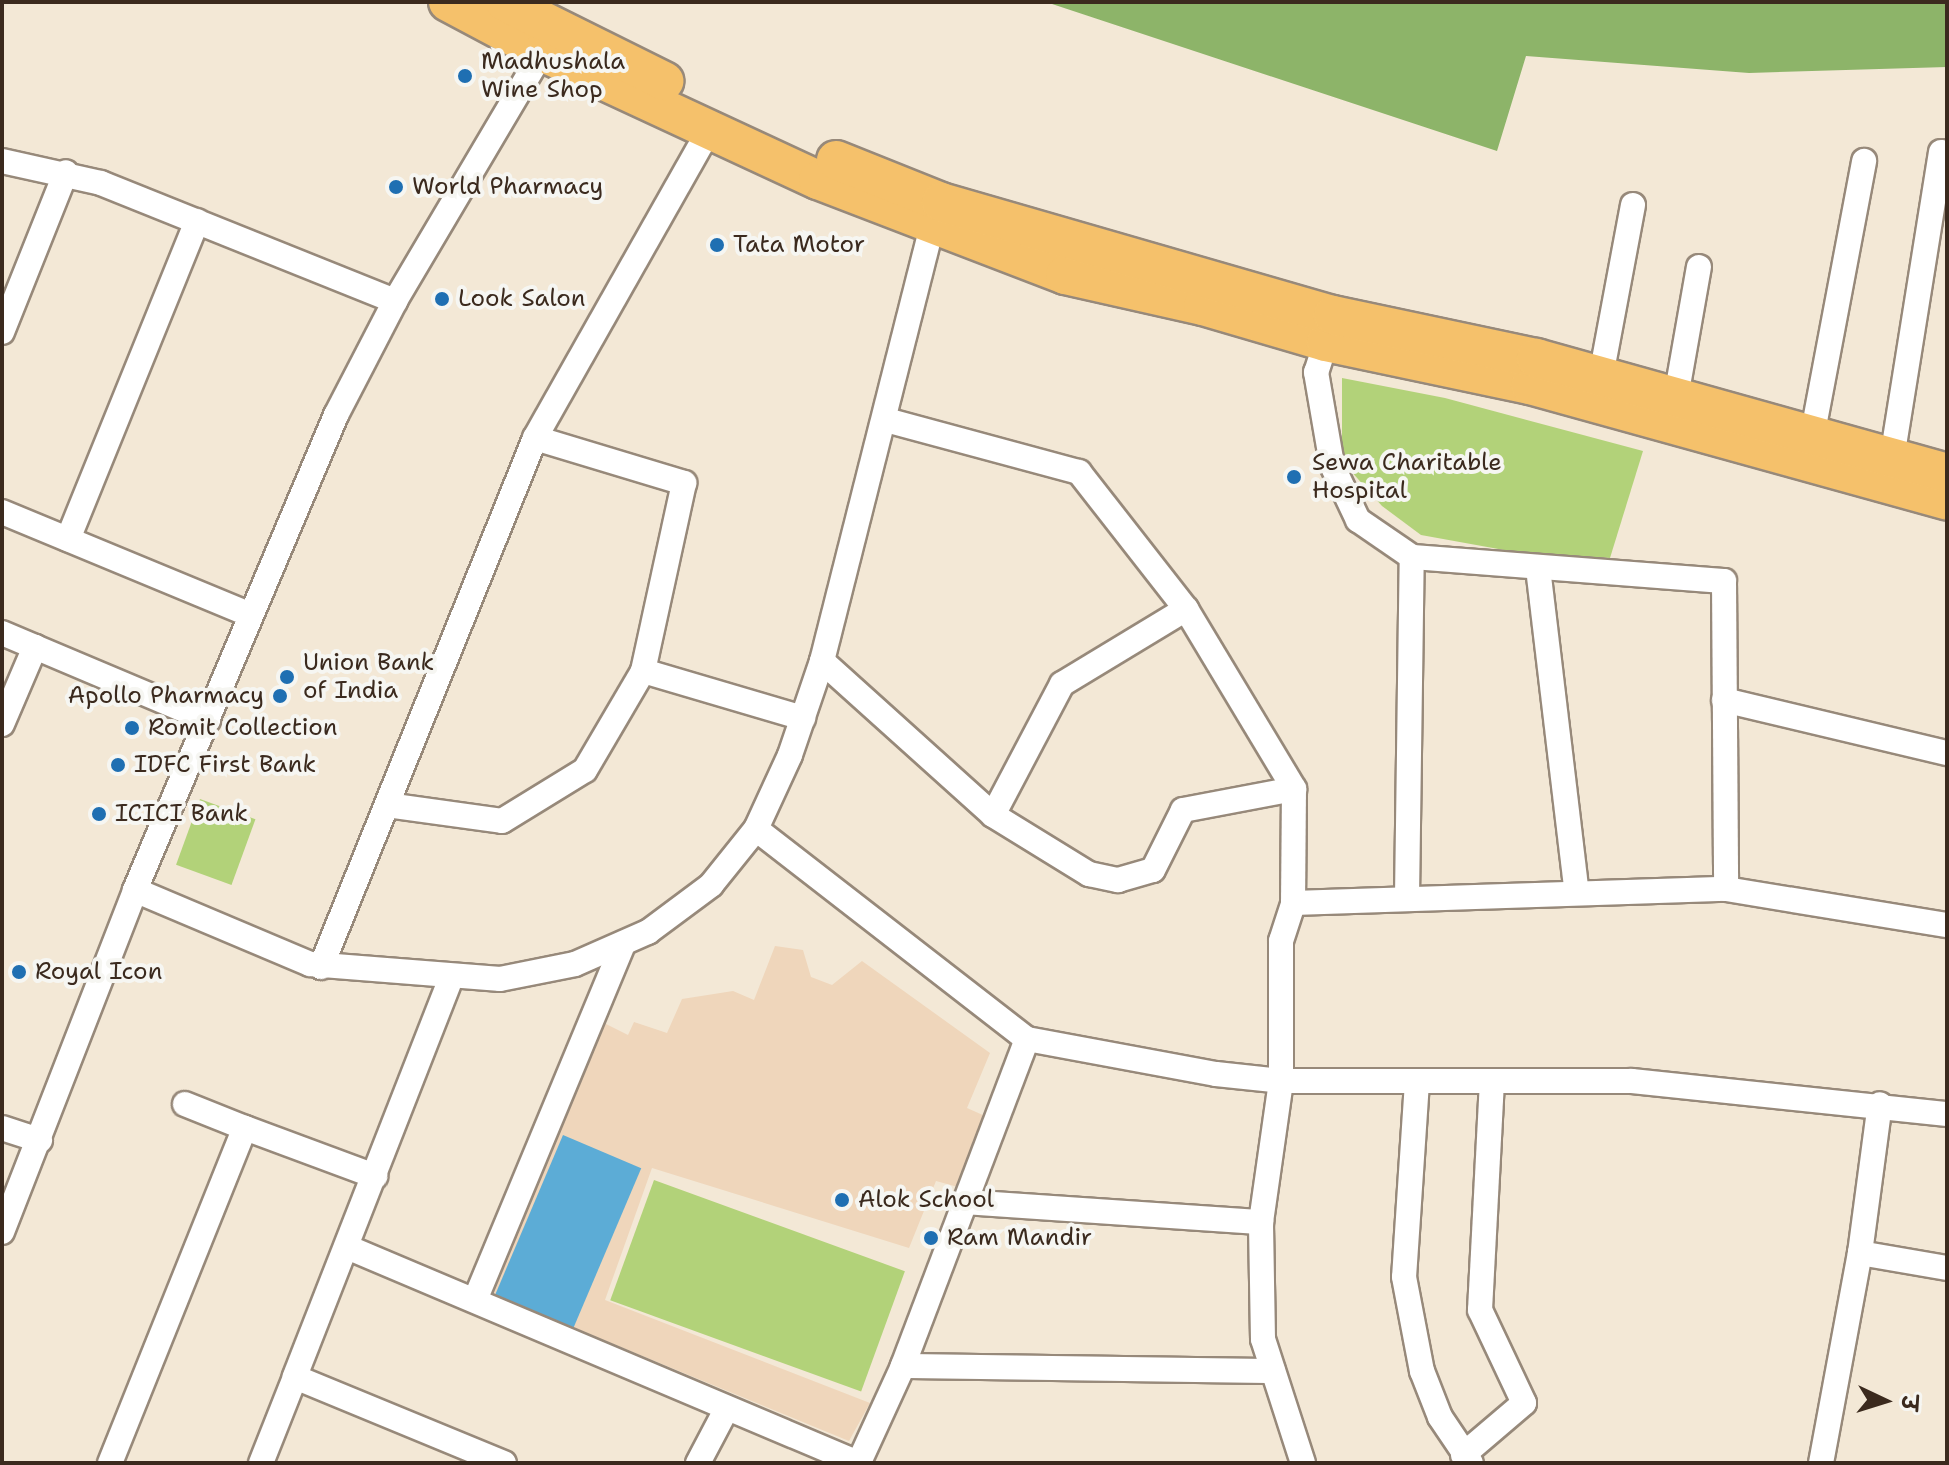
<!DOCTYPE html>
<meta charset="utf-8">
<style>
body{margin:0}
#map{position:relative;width:1949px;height:1465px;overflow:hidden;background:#f3e8d6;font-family:"Shantell Sans","Playpen Sans Deva",sans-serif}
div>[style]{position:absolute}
.built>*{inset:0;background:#efd6bb}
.green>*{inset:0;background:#b2d279;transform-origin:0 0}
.forest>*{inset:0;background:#8db469}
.water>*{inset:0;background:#5cacd6;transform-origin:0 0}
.roads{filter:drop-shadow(2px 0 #97897a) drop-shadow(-2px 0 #97897a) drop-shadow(0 2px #97897a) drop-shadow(0 -2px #97897a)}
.minor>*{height:24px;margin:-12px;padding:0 12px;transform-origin:12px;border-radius:12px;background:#fff}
.primary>*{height:38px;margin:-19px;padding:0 19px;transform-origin:19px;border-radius:19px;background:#f5c16b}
.dots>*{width:22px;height:22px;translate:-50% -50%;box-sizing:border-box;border:4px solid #f6f6f2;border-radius:50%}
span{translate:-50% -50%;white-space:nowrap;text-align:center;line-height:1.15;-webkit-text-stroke:8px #f6f6f2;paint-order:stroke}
.poi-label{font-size:24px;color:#3b2a1e}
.left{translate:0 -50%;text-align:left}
.right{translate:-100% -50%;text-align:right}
.frame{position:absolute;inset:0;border:4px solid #3b2a1e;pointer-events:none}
.north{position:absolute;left:1845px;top:1361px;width:80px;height:80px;-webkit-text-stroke:6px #f6f6f2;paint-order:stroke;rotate:94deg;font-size:22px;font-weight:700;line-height:32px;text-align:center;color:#3b2a1e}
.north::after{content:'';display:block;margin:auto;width:28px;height:36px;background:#3b2a1e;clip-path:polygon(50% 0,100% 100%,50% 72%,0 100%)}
</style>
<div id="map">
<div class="built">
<div style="clip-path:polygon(775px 946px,803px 950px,811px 977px,832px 985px,862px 961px,990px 1053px,967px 1108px,985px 1116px,958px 1187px,936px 1181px,909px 1248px,652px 1168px,605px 1300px,870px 1403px,849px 1441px,487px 1292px,604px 1023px,628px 1035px,634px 1022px,667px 1033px,682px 999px,733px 991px,754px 1000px)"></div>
</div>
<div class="green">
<div style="clip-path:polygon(1342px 378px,1445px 398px,1643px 451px,1610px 558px,1515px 552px,1421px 535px,1382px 506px,1342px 461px)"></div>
<div style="left:200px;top:799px;width:59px;height:70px;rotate:20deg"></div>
<div style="left:654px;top:1180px;width:267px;height:128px;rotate:20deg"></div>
</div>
<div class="forest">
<div style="clip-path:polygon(1046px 2px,1947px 2px,1947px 67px,1749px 73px,1526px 56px,1497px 151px)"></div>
</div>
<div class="water">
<div style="left:563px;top:1135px;width:85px;height:175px;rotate:23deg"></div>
</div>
<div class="roads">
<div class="minor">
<div style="left:2px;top:161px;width:101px;rotate:12.5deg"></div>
<div style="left:101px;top:183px;width:317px;rotate:21.9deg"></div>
<div style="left:2px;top:332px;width:172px;rotate:-68.2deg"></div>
<div style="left:1326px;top:342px;width:32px;rotate:108deg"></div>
<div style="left:1316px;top:372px;width:94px;rotate:80.2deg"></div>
<div style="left:1332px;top:465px;width:61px;rotate:64.7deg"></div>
<div style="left:1358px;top:520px;width:65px;rotate:34.4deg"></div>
<div style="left:1412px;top:557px;width:313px;rotate:4.4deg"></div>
<div style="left:1724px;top:581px;width:308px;rotate:89.6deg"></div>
<div style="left:1601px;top:376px;width:174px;rotate:-79.4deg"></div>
<div style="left:1676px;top:397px;width:132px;rotate:-80deg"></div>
<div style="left:886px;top:420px;width:200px;rotate:15.1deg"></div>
<div style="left:1079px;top:472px;width:174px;rotate:52deg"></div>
<div style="left:1186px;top:609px;width:210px;rotate:59deg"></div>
<div style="left:1294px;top:789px;width:114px;rotate:90.5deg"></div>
<div style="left:1812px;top:437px;width:281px;rotate:-79.3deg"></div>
<div style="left:535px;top:438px;width:156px;rotate:16.8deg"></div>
<div style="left:684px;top:483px;width:192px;rotate:102.3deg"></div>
<div style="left:643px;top:671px;width:167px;rotate:16.4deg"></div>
<div style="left:1892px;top:458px;width:310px;rotate:-80.9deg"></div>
<div style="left:2px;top:512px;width:269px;rotate:22.5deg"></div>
<div style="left:68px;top:539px;width:343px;rotate:-67.9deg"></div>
<div style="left:1538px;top:568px;width:327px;rotate:83.2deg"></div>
<div style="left:2px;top:633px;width:36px;rotate:23deg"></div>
<div style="left:822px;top:661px;width:230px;rotate:42deg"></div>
<div style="left:993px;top:815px;width:113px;rotate:31.6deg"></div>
<div style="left:1089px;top:874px;width:30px;rotate:12deg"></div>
<div style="left:1118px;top:880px;width:36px;rotate:-16deg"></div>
<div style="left:1153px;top:870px;width:67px;rotate:-63.4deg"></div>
<div style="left:1183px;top:810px;width:113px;rotate:-10.7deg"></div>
<div style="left:1724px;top:700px;width:229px;rotate:13.4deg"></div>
<div style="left:2px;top:724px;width:84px;rotate:-66.8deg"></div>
<div style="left:35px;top:647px;width:188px;rotate:22.9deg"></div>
<div style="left:387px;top:805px;width:116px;rotate:7.9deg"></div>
<div style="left:502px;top:821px;width:97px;rotate:-31.6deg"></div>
<div style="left:585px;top:770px;width:115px;rotate:-59.6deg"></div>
<div style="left:993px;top:815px;width:148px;rotate:-62.2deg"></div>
<div style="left:1062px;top:684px;width:145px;rotate:-31.2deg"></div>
<div style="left:756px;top:829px;width:81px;rotate:-65.3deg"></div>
<div style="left:790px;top:755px;width:99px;rotate:-71.2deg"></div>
<div style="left:822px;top:661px;width:448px;rotate:-75.8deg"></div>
<div style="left:135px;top:890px;width:190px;rotate:22.9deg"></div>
<div style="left:310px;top:964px;width:191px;rotate:4.5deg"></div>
<div style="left:500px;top:979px;width:76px;rotate:-11.3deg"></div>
<div style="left:575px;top:964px;width:80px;rotate:-23.7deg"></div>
<div style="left:648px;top:932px;width:79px;rotate:-36.7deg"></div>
<div style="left:711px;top:885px;width:72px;rotate:-51.2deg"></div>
<div style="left:756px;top:829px;width:343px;rotate:37.8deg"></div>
<div style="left:1027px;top:1039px;width:192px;rotate:10.5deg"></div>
<div style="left:1216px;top:1074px;width:65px;rotate:6.1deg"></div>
<div style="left:1281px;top:1081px;width:351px"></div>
<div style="left:1632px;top:1081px;width:317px;rotate:6deg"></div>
<div style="left:1407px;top:897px;width:340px;rotate:-89.2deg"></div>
<div style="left:321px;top:967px;width:571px;rotate:-67.97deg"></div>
<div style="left:535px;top:438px;width:354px;rotate:-60.5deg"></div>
<div style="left:451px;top:978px;width:428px;rotate:111.4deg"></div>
<div style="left:295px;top:1377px;width:226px;rotate:22.4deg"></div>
<div style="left:1027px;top:1039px;width:350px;rotate:110.8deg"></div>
<div style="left:903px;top:1366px;width:370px;rotate:0.8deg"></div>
<div style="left:1417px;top:1082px;width:195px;rotate:93.8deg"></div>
<div style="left:1404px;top:1277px;width:96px;rotate:79.2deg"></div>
<div style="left:1422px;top:1371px;width:49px;rotate:68.6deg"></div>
<div style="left:1440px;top:1417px;width:55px;rotate:56deg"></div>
<div style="left:185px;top:1104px;width:65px;rotate:21.8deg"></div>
<div style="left:2px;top:1128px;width:40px;rotate:18deg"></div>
<div style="left:965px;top:1202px;width:297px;rotate:3.9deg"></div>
<div style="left:2px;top:1232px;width:367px;rotate:-68.7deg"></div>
<div style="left:135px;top:890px;width:516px;rotate:-67.06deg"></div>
<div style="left:336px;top:415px;width:128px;rotate:-62.6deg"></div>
<div style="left:395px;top:301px;width:289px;rotate:-59.4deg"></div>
<div style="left:347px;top:1247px;width:555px;rotate:22.91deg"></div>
<div style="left:1860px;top:1253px;width:88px;rotate:9.8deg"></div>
<div style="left:475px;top:1300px;width:386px;rotate:-67.4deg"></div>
<div style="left:1463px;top:1455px;width:80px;rotate:-40.4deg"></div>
<div style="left:1524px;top:1403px;width:103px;rotate:-115.3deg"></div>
<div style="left:1480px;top:1310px;width:228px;rotate:-87deg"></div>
<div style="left:860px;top:1460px;width:103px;rotate:-65.4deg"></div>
<div style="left:110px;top:1463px;width:361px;rotate:-68.1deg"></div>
<div style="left:245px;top:1128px;width:139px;rotate:20.3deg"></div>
<div style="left:261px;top:1463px;width:92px;rotate:-68.4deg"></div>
<div style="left:698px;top:1463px;width:62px;rotate:-62.2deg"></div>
<div style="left:1303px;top:1463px;width:130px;rotate:-107.9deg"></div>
<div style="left:1263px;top:1339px;width:117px;rotate:-91deg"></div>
<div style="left:1261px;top:1222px;width:142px;rotate:-81.9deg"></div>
<div style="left:1281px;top:1081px;width:140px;rotate:-90deg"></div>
<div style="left:1281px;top:941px;width:40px;rotate:-72deg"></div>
<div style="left:1293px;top:903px;width:433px;rotate:-1.9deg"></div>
<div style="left:1726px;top:889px;width:224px;rotate:9.3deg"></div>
<div style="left:1821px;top:1463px;width:214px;rotate:-79.5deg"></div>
<div style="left:1860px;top:1253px;width:150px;rotate:-82.4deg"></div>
</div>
<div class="primary">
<div style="left:448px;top:2px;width:106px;rotate:28deg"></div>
<div style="left:542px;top:52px;width:304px;rotate:24.9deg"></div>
<div style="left:818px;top:180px;width:265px;rotate:21deg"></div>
<div style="left:1065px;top:275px;width:141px;rotate:12.7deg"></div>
<div style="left:1203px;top:306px;width:128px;rotate:16.3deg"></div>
<div style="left:1326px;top:342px;width:208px;rotate:11.9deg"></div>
<div style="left:1530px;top:385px;width:433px;rotate:15.5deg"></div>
<div style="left:505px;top:2px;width:178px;rotate:26.4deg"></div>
<div style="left:836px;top:160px;width:113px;rotate:21.8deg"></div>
<div style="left:941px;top:202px;width:408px;rotate:16.1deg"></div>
<div style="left:1333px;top:315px;width:208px;rotate:12deg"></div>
<div style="left:1536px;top:358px;width:427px;rotate:15.6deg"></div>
</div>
</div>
<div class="dots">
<div style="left:465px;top:76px;background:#1f6fb2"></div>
<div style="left:396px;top:187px;background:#1f6fb2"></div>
<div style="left:717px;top:245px;background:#1f6fb2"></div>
<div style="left:442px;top:299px;background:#1f6fb2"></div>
<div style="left:1294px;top:477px;background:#1f6fb2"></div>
<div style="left:287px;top:677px;background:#1f6fb2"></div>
<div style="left:280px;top:696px;background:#1f6fb2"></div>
<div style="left:132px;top:728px;background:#1f6fb2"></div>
<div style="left:118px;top:765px;background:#1f6fb2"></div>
<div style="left:99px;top:814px;background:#1f6fb2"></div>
<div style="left:19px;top:972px;background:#1f6fb2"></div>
<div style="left:842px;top:1200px;background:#1f6fb2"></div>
<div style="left:931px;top:1238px;background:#1f6fb2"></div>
</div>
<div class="poi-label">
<span class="left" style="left:481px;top:76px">Madhushala<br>Wine Shop</span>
<span class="left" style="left:412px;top:187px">World Pharmacy</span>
<span class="left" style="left:733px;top:245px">Tata Motor</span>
<span class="left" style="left:458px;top:299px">Look Salon</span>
<span class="left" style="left:1312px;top:477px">Sewa Charitable<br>Hospital</span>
<span class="left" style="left:303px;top:677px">Union Bank<br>of India</span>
<span class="right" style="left:264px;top:696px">Apollo Pharmacy</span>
<span class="left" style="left:148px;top:728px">Romit Collection</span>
<span class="left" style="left:134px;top:765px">IDFC First Bank</span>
<span class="left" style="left:115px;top:814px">ICICI Bank</span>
<span class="left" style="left:35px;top:972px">Royal Icon</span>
<span class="left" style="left:858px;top:1200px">Alok School</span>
<span class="left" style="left:947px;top:1238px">Ram Mandir</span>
</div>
<div class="frame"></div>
<div class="north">उ</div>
</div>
